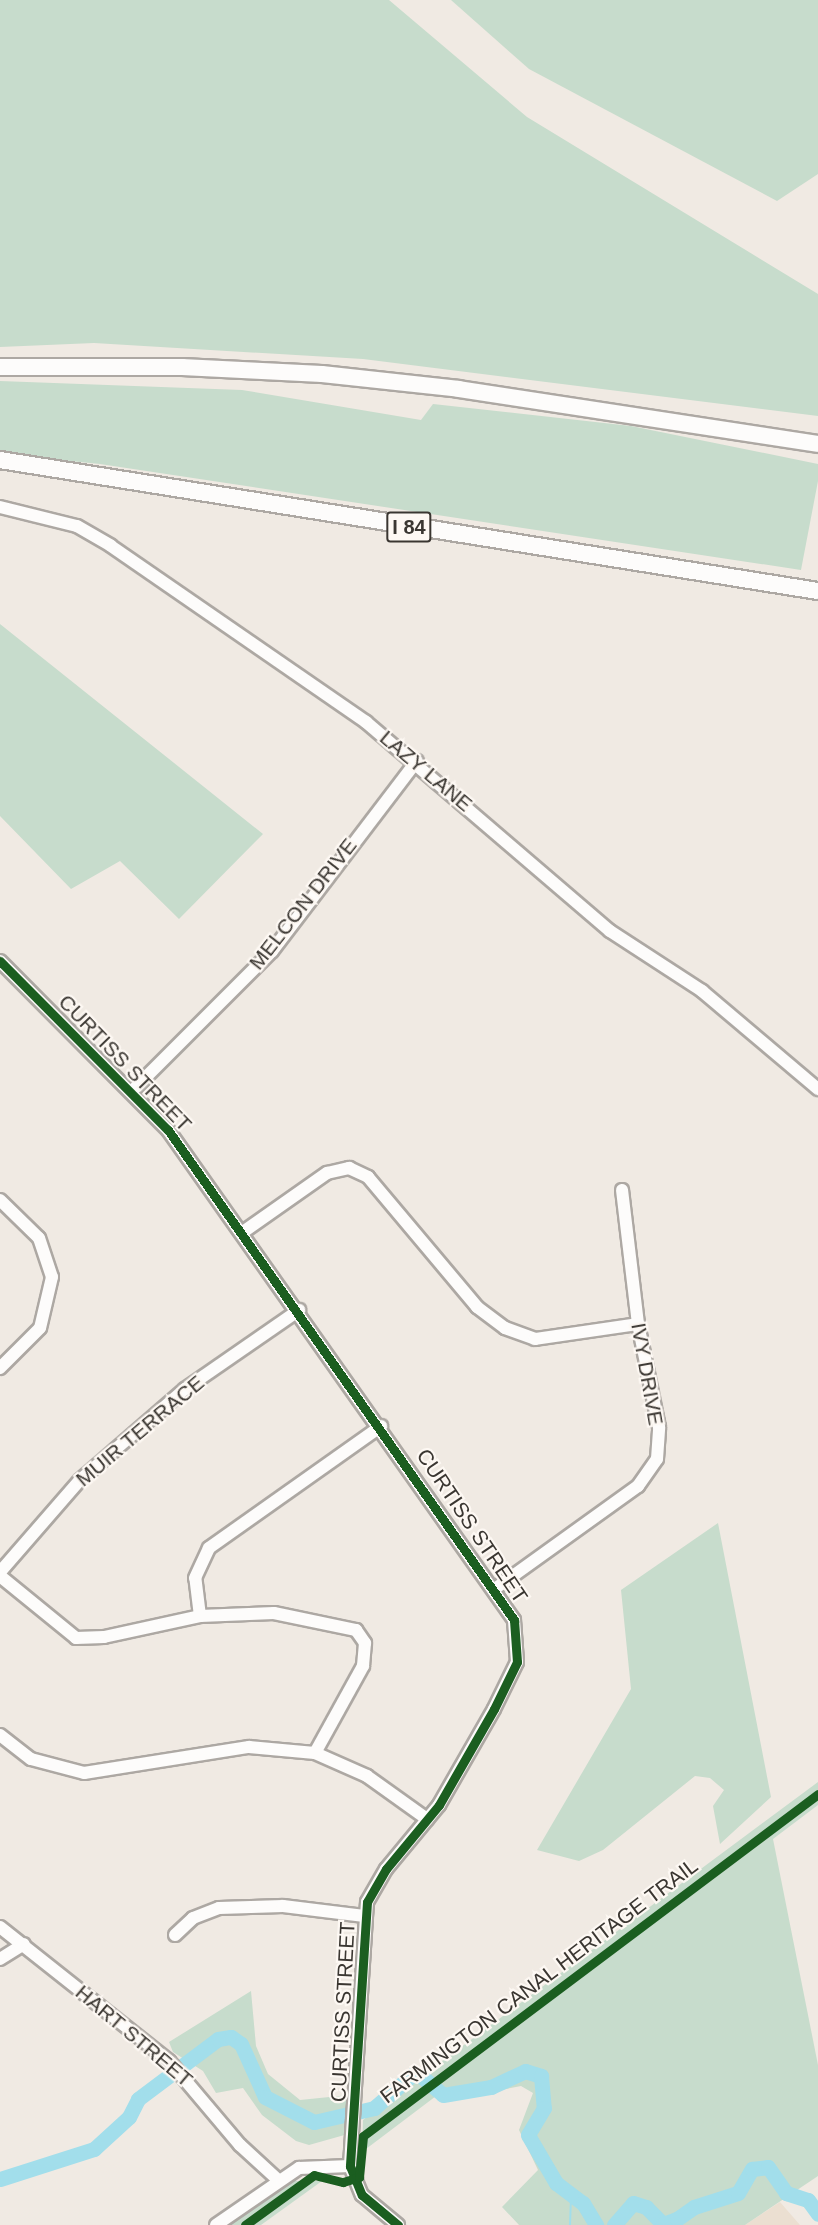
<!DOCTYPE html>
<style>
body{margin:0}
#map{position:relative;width:818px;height:2225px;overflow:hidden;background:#f0eae3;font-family:Helvetica,sans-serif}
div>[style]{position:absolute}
.built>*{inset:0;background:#ebdfd1}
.green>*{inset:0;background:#c7dccc}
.stream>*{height:2px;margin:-1px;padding:0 1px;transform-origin:1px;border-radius:1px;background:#a2deeb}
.river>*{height:15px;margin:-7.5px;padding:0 7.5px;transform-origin:7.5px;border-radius:7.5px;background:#a2deeb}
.roads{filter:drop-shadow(2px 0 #ada8a3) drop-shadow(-2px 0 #ada8a3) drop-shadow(0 2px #ada8a3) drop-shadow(0 -2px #ada8a3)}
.minor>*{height:12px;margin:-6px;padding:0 6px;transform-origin:6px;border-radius:6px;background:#fdfcfb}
.highway>*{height:16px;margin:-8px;padding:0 8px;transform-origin:8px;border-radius:8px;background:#fdfcfb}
.cycleway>*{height:9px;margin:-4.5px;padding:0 4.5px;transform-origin:4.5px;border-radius:4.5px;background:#1b5e20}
span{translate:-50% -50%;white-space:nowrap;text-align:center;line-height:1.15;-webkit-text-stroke:4.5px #fdf8f3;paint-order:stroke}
.shield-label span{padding:2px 4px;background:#fdf8f3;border:2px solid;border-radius:4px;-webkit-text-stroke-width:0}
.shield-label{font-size:20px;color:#3a3631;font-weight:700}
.street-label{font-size:21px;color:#3a3631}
</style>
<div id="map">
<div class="built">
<div style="clip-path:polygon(780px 2202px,800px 2225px,745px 2225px)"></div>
</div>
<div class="green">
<div style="clip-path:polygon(0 0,389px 0,527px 117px,818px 294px,818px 416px,363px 359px,94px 343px,0 347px)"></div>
<div style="clip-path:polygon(451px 0,818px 0,818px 174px,777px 201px,529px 69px)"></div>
<div style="clip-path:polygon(0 381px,242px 390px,421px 420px,433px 404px,631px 426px,818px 464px,818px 481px,801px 570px,100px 464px,0 454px)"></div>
<div style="clip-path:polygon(0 624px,263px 834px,179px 919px,120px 861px,71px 889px,0 816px)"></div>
<div style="clip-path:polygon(718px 1523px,771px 1797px,720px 1844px,713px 1806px,724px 1790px,710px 1778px,695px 1776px,603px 1850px,579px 1861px,537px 1850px,631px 1689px,621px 1590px)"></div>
<div style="clip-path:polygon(818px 1782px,818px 1805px,773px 1839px,818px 2065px,818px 2176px,745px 2225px,519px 2225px,502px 2207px,538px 2170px,519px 2130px,533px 2093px,521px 2086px,459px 2098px,448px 2087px,362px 2152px,363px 2120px)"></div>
<div style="clip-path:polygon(251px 1991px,256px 2046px,268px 2074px,300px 2100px,349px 2095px,348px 2134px,309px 2145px,296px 2141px,262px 2115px,243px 2088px,216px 2093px,203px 2071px,173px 2052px,169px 2042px)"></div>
<div style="clip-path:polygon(286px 2181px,322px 2181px,261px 2225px,227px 2225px)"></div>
</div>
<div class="stream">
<div style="left:570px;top:2225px;width:30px;rotate:-88deg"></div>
</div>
<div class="river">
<div style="left:0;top:2179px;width:99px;rotate:-17.7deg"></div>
<div style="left:94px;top:2149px;width:47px;rotate:-42.4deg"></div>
<div style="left:129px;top:2117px;width:20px;rotate:-63deg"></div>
<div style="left:138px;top:2099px;width:100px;rotate:-36.9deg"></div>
<div style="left:218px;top:2039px;width:13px;rotate:-9deg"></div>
<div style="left:231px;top:2037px;width:12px;rotate:35deg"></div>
<div style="left:241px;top:2044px;width:58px;rotate:65.6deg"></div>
<div style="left:265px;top:2097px;width:55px;rotate:27deg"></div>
<div style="left:314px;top:2122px;width:62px;rotate:-13.1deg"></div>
<div style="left:374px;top:2108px;width:50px;rotate:-41deg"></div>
<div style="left:412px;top:2075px;width:8px"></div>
<div style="left:420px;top:2075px;width:30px;rotate:41deg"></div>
<div style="left:443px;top:2095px;width:49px;rotate:-9.5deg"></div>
<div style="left:491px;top:2087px;width:38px;rotate:-25deg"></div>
<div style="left:525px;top:2071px;width:17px;rotate:17deg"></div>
<div style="left:541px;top:2076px;width:32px;rotate:85deg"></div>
<div style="left:544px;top:2108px;width:31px;rotate:121deg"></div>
<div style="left:528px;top:2135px;width:56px;rotate:59.7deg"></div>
<div style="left:556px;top:2183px;width:34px;rotate:37deg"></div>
<div style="left:583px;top:2203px;width:26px;rotate:59deg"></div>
<div style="left:614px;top:2225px;width:29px;rotate:-49deg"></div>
<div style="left:633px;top:2203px;width:14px;rotate:17deg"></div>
<div style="left:646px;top:2207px;width:24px;rotate:45deg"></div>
<div style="left:663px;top:2224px;width:15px;rotate:-20deg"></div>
<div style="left:677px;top:2219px;width:21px;rotate:-35deg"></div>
<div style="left:694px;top:2207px;width:46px;rotate:-17.7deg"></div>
<div style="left:738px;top:2193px;width:28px;rotate:-60deg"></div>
<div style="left:752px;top:2169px;width:16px;rotate:-7deg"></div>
<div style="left:768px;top:2167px;width:32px;rotate:55deg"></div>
<div style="left:786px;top:2193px;width:23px;rotate:18deg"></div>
<div style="left:808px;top:2200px;width:17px;rotate:54deg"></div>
</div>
<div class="roads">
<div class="minor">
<div style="left:0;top:507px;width:79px;rotate:13.9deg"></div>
<div style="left:77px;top:526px;width:39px;rotate:30deg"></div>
<div style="left:111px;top:546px;width:310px;rotate:34.6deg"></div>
<div style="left:366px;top:722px;width:321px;rotate:40.6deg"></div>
<div style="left:610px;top:931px;width:110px;rotate:33.1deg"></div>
<div style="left:702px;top:991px;width:152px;rotate:40.2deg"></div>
<div style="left:0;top:961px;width:238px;rotate:45.2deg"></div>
<div style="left:168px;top:1130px;width:600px;rotate:54.77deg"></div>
<div style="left:514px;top:1620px;width:42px;rotate:85.9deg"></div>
<div style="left:517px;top:1662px;width:52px;rotate:116.1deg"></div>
<div style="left:494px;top:1709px;width:111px;rotate:119.8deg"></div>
<div style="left:439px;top:1805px;width:83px;rotate:129.6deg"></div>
<div style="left:386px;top:1869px;width:38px;rotate:120deg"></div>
<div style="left:367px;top:1902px;width:265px;rotate:93.7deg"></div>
<div style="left:350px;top:2166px;width:31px;rotate:68deg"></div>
<div style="left:362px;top:2195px;width:47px;rotate:39.8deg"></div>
<div style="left:131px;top:1092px;width:199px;rotate:-45deg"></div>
<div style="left:272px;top:951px;width:239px;rotate:-52.7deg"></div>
<div style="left:0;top:1200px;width:54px;rotate:44.3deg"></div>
<div style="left:39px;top:1238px;width:41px;rotate:71.6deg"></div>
<div style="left:52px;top:1277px;width:52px;rotate:103.2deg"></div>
<div style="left:40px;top:1328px;width:57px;rotate:135deg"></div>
<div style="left:243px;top:1232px;width:103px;rotate:-35.1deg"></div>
<div style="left:327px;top:1173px;width:23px;rotate:-13deg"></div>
<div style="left:349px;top:1168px;width:21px;rotate:25deg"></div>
<div style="left:368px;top:1177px;width:170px;rotate:50deg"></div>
<div style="left:477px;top:1307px;width:35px;rotate:37deg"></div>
<div style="left:505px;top:1328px;width:32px;rotate:20deg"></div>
<div style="left:535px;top:1339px;width:104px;rotate:-8.3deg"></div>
<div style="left:0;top:1572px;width:122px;rotate:-49deg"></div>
<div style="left:80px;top:1480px;width:139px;rotate:-40.9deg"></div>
<div style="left:185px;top:1389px;width:139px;rotate:-34.7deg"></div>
<div style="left:0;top:1576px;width:98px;rotate:39.2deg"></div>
<div style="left:76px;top:1638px;width:28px;rotate:-2deg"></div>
<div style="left:104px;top:1637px;width:98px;rotate:-12.3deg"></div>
<div style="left:200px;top:1616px;width:74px;rotate:-2.3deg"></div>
<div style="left:274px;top:1613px;width:84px;rotate:11.7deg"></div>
<div style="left:356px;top:1630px;width:16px;rotate:55deg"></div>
<div style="left:365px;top:1643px;width:23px;rotate:95deg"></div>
<div style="left:363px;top:1666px;width:99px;rotate:118.9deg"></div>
<div style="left:496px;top:1588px;width:175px;rotate:-35.7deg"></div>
<div style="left:638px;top:1486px;width:33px;rotate:-55deg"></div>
<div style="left:657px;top:1459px;width:32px;rotate:-86deg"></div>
<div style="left:659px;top:1427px;width:105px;rotate:-101.5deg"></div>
<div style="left:638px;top:1324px;width:135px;rotate:-96.8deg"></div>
<div style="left:200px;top:1616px;width:38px;rotate:-97deg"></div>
<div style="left:195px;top:1578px;width:33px;rotate:-65deg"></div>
<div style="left:209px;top:1548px;width:211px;rotate:-35.3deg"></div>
<div style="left:0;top:1735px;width:39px;rotate:38deg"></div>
<div style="left:31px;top:1759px;width:55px;rotate:14.8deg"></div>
<div style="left:84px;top:1773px;width:167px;rotate:-9deg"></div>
<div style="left:249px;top:1747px;width:66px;rotate:5.2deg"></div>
<div style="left:315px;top:1753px;width:57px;rotate:23.9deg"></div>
<div style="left:367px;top:1776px;width:74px;rotate:35.6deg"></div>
<div style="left:0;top:1927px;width:216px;rotate:38.4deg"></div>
<div style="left:169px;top:2061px;width:110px;rotate:49.8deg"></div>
<div style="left:240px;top:2145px;width:52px;rotate:42.6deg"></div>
<div style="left:175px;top:1935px;width:25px;rotate:-43deg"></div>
<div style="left:193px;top:1918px;width:28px;rotate:-21deg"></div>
<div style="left:219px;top:1908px;width:64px;rotate:-1.8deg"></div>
<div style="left:283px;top:1906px;width:82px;rotate:7deg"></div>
<div style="left:0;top:1959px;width:28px;rotate:-32deg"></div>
<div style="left:216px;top:2225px;width:101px;rotate:-34.5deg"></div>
<div style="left:299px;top:2168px;width:51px;rotate:-2.2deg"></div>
</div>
<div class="highway">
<div style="left:0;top:367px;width:182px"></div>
<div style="left:182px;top:367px;width:140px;rotate:2.9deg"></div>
<div style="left:322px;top:374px;width:138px;rotate:6.2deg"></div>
<div style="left:459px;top:389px;width:363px;rotate:8.7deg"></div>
<div style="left:0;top:460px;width:828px;rotate:9.1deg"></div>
</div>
</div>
<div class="cycleway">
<div style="left:0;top:961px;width:238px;rotate:45.2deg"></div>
<div style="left:168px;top:1130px;width:600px;rotate:54.77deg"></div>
<div style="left:514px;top:1620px;width:42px;rotate:85.9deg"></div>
<div style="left:517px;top:1662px;width:52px;rotate:116.1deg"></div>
<div style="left:494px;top:1709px;width:111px;rotate:119.8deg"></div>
<div style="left:439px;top:1805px;width:83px;rotate:129.6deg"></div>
<div style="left:386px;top:1869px;width:38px;rotate:120deg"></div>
<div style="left:367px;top:1902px;width:265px;rotate:93.7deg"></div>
<div style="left:350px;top:2166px;width:31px;rotate:68deg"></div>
<div style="left:362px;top:2195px;width:47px;rotate:39.8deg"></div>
<div style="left:245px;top:2225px;width:85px;rotate:-35.9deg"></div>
<div style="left:314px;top:2175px;width:30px;rotate:14deg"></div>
<div style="left:343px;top:2182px;width:17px;rotate:-17deg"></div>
<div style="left:359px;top:2177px;width:41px;rotate:-84.4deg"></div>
<div style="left:363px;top:2136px;width:569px;rotate:-36.93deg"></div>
</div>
<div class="shield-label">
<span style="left:409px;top:527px">I 84</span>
</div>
<div class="street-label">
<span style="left:426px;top:771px;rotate:40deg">LAZY LANE</span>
<span style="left:303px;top:904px;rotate:-52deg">MELCON DRIVE</span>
<span style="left:125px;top:1063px;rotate:46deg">CURTISS STREET</span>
<span style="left:647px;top:1374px;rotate:80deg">IVY DRIVE</span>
<span style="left:140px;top:1431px;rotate:-40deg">MUIR TERRACE</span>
<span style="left:472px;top:1526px;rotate:56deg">CURTISS STREET</span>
<span style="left:539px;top:1981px;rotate:-37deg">FARMINGTON CANAL HERITAGE TRAIL</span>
<span style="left:343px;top:2012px;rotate:-87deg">CURTISS STREET</span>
<span style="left:134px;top:2036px;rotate:40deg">HART STREET</span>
</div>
</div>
